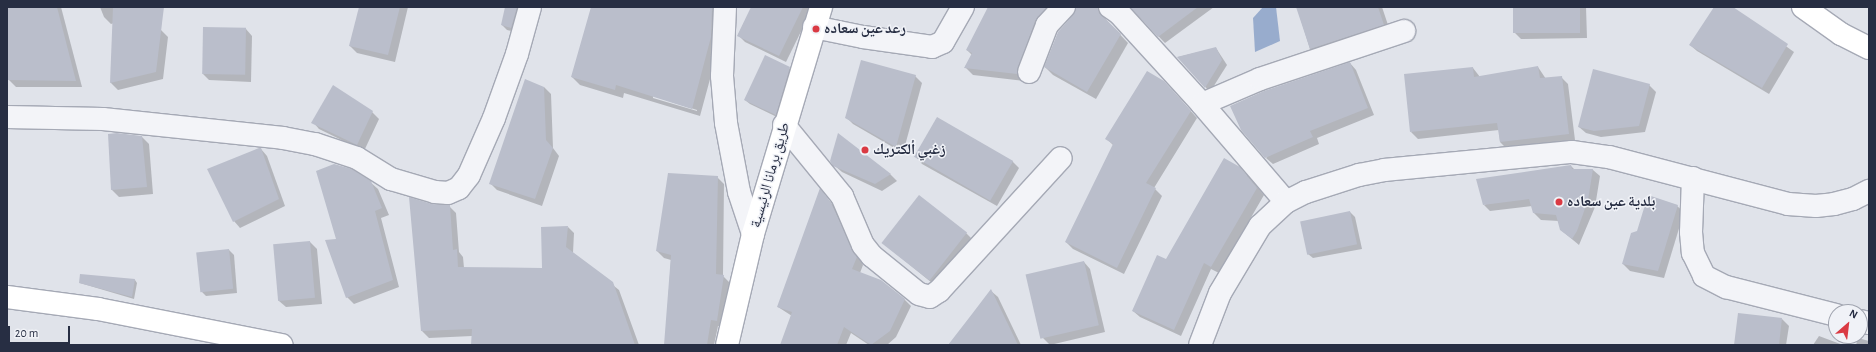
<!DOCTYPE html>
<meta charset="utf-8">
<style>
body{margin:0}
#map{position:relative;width:1876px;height:352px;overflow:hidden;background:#e0e3ea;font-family:"Alegreya Sans","Noto Naskh Arabic",sans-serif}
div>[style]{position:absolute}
.water>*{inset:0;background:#98accd}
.shadow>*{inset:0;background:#0003}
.building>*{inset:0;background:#babecb;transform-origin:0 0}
.roads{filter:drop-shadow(1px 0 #a5a9b5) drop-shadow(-1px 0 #a5a9b5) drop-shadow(0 1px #a5a9b5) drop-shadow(0 -1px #a5a9b5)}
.minor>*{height:22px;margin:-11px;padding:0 11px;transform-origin:11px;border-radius:11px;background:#f3f4f8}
.major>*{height:22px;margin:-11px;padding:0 11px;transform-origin:11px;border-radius:11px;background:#fff}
.dots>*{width:11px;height:11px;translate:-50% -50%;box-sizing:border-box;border:2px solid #f0f2f7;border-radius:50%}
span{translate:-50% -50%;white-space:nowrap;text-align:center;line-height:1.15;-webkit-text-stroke:3px #f0f2f7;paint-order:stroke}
.poi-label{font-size:15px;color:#272e43;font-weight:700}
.left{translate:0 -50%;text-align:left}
.street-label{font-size:15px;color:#272e43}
.frame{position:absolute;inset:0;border:8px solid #272e43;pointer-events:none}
.north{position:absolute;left:1828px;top:304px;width:40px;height:40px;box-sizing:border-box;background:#f0f2f7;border:1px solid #a0a4af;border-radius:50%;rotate:28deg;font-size:11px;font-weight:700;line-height:16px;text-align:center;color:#272e43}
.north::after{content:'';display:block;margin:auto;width:14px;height:18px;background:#da3a43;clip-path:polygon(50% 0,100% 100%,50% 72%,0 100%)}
.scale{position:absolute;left:8px;top:326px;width:62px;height:18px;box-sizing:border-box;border:2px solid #272e43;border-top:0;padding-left:5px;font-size:12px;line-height:14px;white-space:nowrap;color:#272e43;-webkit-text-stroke:3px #f0f2f7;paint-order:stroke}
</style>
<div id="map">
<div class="water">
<div style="clip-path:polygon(1263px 7px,1276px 7px,1280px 41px,1255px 52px,1253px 18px)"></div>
</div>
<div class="shadow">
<div style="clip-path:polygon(7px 7px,61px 7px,82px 87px,16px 87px,9px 80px)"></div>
<div style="clip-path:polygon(100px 7px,152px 7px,161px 30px,168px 37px,163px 79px,118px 90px,111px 83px,114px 23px,111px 24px,104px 17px)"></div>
<div style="clip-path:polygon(360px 7px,408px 7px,395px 62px,357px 53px,350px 46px)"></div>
<div style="clip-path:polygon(506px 7px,524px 7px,516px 32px,507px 30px,502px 25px)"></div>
<div style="clip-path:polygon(evenodd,592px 7px,724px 7px,719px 46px,700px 116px,624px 93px,623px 98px,580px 85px,572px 77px,592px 7px,653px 96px,697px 110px,697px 111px,653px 98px,653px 96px)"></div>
<div style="clip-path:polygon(752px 7px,813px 7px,786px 62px,745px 42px,738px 35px)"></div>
<div style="clip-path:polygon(989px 7px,1062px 7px,1024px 81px,973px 75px,965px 67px,972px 55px,967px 50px)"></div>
<div style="clip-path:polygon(1077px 7px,1092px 7px,1097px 10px,1128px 43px,1096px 99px,1053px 75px,1045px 67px)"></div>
<div style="clip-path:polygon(1130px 7px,1214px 7px,1165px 43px)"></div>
<div style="clip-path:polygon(1297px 7px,1382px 7px,1390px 31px,1317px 56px,1310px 49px)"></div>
<div style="clip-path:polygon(1514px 7px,1586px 7px,1587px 38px,1521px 39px,1514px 32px)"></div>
<div style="clip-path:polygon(1715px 7px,1731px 7px,1794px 52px,1769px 94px,1697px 51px,1690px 45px)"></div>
<div style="clip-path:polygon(246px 29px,252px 36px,251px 82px,209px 80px,203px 74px)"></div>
<div style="clip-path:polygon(1216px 48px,1227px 65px,1210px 92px,1178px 57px)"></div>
<div style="clip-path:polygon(1350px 63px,1356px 70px,1374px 115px,1317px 138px,1319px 144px,1273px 164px,1266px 158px)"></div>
<div style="clip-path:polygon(1538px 67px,1546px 79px,1561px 77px,1568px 84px,1575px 140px,1507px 149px,1500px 142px,1499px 130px,1418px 139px,1411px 132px,1473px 68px,1480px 77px)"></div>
<div style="clip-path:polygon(789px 68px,794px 73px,781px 119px,750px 104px,745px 100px)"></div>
<div style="clip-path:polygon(915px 76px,922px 83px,903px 153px,853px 124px,846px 117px)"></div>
<div style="clip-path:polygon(1649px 85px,1656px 92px,1645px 132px,1601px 137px,1586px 133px,1579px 127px)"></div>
<div style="clip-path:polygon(544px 87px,551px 94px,553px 148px,559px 156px,542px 206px,497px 190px,491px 184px)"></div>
<div style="clip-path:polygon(1171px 89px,1197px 118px,1154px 188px,1162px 196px,1124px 274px,1073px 249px,1066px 242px,1114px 146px,1107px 139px)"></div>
<div style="clip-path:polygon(372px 112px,379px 119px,364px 151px,319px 129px,313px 122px)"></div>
<div style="clip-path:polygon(109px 135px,142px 137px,149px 144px,153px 194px,119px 197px,112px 190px)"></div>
<div style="clip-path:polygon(261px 149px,267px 156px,285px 206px,240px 228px,234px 221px)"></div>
<div style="clip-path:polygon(916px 157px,1012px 161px,1019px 168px,997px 206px,922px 164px)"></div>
<div style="clip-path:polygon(834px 165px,890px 174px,897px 181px,882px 191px,842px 172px)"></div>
<div style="clip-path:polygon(1571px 166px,1575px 170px,1593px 170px,1600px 176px,1595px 207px,1579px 245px,1561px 230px,1559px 221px,1541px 220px,1534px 213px,1532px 206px,1490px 211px,1484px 205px)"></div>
<div style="clip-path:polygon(1247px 175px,1264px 195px,1219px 273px,1211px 269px,1181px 336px,1140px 317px,1133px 311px,1166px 260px)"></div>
<div style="clip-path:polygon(717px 177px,724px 184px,723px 276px,730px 283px,723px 327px,718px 326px,714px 345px,665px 345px,671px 260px,664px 258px,657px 251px)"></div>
<div style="clip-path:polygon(370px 182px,378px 189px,389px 215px,381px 218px,399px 287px,354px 304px,347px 297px)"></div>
<div style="clip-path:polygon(820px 190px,838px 211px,863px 265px,860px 273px,904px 299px,911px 306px,896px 337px,887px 345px,869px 345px,851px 333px,846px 345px,781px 345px,792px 316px,778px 307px)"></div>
<div style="clip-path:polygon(431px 205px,449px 206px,456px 213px,459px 252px,463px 257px,464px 268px,543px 269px,568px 227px,574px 233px,573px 253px,619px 290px,639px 345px,472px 345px,472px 336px,429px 338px,422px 331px)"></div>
<div style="clip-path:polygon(1677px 206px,1684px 212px,1664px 278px,1630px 271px,1623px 264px,1638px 232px)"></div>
<div style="clip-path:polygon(1350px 212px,1355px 217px,1362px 249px,1313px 258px,1308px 254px)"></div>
<div style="clip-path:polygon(966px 233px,973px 240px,937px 287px,883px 243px)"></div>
<div style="clip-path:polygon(310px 242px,317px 249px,322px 304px,286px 307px,279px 301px)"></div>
<div style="clip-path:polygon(229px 250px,234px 255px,237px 293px,206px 296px,201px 291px)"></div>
<div style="clip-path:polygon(1084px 262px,1090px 269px,1105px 332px,1050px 345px,1043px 338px,1028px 275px)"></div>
<div style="clip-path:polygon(135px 280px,137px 283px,134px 299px,80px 283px)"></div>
<div style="clip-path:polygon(991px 291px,998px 297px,1021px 345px,949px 345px)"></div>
<div style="clip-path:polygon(1782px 319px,1789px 326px,1786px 345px,1735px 345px)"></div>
<div style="clip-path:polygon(1819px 336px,1843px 345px,1813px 345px)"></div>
<div style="clip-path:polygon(1858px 338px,1869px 341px,1869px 345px,1856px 345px)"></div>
</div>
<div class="building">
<div style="clip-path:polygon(7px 7px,57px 7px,76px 81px,7px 80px)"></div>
<div style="clip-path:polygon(113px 7px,164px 7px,156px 72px,110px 83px)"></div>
<div style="clip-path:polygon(359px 7px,400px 7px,388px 55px,349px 46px)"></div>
<div style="clip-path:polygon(505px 7px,517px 7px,511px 28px,501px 25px)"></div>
<div style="clip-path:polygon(591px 7px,712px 7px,711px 37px,692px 109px,616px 85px,615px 90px,571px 77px)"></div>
<div style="clip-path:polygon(751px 7px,803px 7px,779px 56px,737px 36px)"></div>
<div style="clip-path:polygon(988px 7px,1047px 7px,1035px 21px,1017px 74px,964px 68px,972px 53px,966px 50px)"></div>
<div style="clip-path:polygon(1076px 7px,1098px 7px,1099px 13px,1121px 34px,1087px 92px,1044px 67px,1058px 32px,1073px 15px)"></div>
<div style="clip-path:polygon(1130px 7px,1198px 7px,1158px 37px)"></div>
<div style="clip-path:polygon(1296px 7px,1378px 7px,1384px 25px,1310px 49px)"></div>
<div style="left:1513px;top:7px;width:67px;height:26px"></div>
<div style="clip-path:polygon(1714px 7px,1733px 7px,1788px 44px,1762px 88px,1689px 45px)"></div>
<div style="left:203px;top:27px;width:43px;height:47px;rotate:1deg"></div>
<div style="clip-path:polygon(1216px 47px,1222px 60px,1205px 88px,1177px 57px)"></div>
<div style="clip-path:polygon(765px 55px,790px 67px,776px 115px,744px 100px)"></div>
<div style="clip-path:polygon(861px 60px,916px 75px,896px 147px,845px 118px)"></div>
<div style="clip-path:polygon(1350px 62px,1368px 108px,1310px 131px,1313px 137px,1265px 158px,1241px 130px,1230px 106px,1264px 91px)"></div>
<div style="clip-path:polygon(1538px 66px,1540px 78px,1562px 76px,1569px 134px,1500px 142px,1497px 123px,1410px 132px,1404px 74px,1473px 67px,1474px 77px)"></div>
<div style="clip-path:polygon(1593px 69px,1650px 84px,1639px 126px,1594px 131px,1578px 127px)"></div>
<div style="clip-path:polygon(1147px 71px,1164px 81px,1191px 111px,1146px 183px,1156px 188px,1117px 268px,1065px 242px,1113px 144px,1105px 139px)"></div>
<div style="clip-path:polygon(525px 79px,544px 87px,546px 140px,553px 148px,535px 199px,489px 184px)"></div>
<div style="clip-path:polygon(333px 85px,373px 111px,357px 145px,311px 123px)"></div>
<div style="left:937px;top:117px;width:88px;height:46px;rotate:30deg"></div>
<div style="clip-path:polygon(117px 133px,142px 136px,147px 187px,111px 190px,108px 134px)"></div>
<div style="clip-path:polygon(838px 133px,891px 174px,875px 184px,833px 166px,830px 161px)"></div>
<div style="clip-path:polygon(259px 148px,261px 148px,279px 199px,233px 222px,207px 169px)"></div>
<div style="clip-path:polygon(1224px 158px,1240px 167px,1257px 188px,1211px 267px,1204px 263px,1174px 330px,1132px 311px,1157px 255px,1166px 259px)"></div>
<div style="clip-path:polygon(334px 164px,352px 169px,371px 181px,382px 208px,375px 211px,393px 280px,346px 298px,325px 240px,336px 239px,316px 171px)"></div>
<div style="clip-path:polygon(1571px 165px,1572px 169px,1593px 169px,1588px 200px,1577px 231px,1572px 239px,1560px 230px,1556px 215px,1533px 213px,1529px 199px,1483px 205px,1476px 179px)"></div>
<div style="clip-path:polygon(668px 173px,718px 176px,716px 274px,724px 275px,717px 321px,711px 320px,707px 345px,664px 345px,671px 255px,656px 251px)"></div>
<div style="clip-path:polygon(820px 188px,831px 203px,857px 257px,852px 269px,881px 280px,905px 299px,890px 331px,871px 345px,844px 327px,837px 345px,780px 345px,792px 312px,777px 307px)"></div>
<div style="left:919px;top:195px;width:61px;height:61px;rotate:38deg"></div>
<div style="clip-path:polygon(1648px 195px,1678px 205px,1658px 271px,1622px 264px,1631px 233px,1637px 231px)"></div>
<div style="clip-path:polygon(409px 197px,432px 204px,450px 205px,453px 250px,457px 249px,458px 267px,542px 268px,541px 227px,568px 226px,566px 247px,613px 282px,635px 345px,471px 345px,472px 329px,421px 331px)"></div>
<div style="left:1350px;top:211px;width:34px;height:51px;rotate:78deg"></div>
<div style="left:310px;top:241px;width:57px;height:37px;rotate:85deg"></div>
<div style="left:229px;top:249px;width:40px;height:33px;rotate:84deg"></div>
<div style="left:1084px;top:261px;width:66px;height:60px;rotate:77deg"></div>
<div style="clip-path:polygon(80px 274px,135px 279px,132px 297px,79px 283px)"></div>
<div style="clip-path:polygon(991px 289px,1018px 345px,948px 345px,972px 314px)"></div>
<div style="clip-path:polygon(1738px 313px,1782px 318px,1779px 345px,1734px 345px)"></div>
</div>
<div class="roads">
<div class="minor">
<div style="left:725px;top:7px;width:69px;rotate:92.5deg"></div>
<div style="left:722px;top:76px;width:47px;rotate:85.1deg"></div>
<div style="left:726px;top:123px;width:70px;rotate:79.3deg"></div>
<div style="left:739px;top:192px;width:44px;rotate:71.6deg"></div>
<div style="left:1110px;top:7px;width:11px;rotate:34deg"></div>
<div style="left:1119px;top:13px;width:123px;rotate:47.6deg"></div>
<div style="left:1202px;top:104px;width:129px;rotate:49.4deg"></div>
<div style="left:814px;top:27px;width:50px;rotate:11.5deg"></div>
<div style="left:863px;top:37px;width:70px;rotate:8.2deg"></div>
<div style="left:932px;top:47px;width:12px;rotate:-24deg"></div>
<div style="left:943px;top:42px;width:40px;rotate:-60.3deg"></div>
<div style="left:1029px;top:72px;width:50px;rotate:-69deg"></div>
<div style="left:1047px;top:25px;width:25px;rotate:-47deg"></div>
<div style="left:1202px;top:104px;width:63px;rotate:-23.3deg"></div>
<div style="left:1260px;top:79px;width:152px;rotate:-18.4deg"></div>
<div style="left:7px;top:117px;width:96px;rotate:1.2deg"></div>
<div style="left:103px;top:119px;width:181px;rotate:6deg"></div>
<div style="left:283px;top:138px;width:33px;rotate:11deg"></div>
<div style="left:315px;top:144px;width:44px;rotate:18.4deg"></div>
<div style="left:357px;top:158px;width:40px;rotate:32deg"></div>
<div style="left:391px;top:179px;width:46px;rotate:16.5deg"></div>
<div style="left:435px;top:192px;width:13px;rotate:4deg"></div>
<div style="left:448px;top:193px;width:12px;rotate:-24deg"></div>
<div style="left:459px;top:188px;width:16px;rotate:-52deg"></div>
<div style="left:469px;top:175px;width:62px;rotate:-66.3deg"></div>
<div style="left:494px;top:118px;width:68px;rotate:-70.2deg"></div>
<div style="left:517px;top:54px;width:49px;rotate:-74.5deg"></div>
<div style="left:784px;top:125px;width:92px;rotate:50.8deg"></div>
<div style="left:842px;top:196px;width:53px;rotate:66.8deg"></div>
<div style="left:863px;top:245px;width:14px;rotate:51deg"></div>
<div style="left:872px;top:256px;width:60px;rotate:39deg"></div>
<div style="left:919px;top:294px;width:11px;rotate:15deg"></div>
<div style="left:930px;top:297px;width:11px;rotate:-34deg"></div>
<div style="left:939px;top:291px;width:180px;rotate:-47.5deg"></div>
<div style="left:1693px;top:178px;width:54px;rotate:92.1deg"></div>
<div style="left:1691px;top:232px;width:21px;rotate:85deg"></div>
<div style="left:1693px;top:253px;width:25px;rotate:64deg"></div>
<div style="left:1704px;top:276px;width:25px;rotate:27deg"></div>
<div style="left:1726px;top:287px;width:114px;rotate:14.3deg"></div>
<div style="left:1860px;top:321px;width:9px;rotate:13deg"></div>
<div style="left:1200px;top:345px;width:56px;rotate:-69deg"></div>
<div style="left:1220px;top:293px;width:78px;rotate:-59.2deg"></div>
<div style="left:1260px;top:226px;width:35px;rotate:-43deg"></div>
<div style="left:1286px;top:202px;width:22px;rotate:-27deg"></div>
<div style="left:1306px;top:192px;width:56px;rotate:-17.8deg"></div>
<div style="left:1359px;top:175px;width:25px;rotate:-11deg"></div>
<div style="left:1384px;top:170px;width:189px;rotate:-5.5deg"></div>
<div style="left:1572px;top:152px;width:37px;rotate:8deg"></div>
<div style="left:1609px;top:157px;width:185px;rotate:14.7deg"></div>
<div style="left:1788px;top:204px;width:28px;rotate:4deg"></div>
<div style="left:1816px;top:206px;width:18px;rotate:-6deg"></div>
<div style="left:1834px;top:204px;width:20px;rotate:-15deg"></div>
<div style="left:1853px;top:199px;width:18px;rotate:-27deg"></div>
</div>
<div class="major">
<div style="left:1803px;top:7px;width:47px;rotate:35.4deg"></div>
<div style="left:1841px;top:34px;width:31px;rotate:27deg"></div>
<div style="left:7px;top:297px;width:92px;rotate:7.5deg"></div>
<div style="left:98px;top:309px;width:187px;rotate:11.1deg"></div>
<div style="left:727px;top:345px;width:114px;rotate:-76.8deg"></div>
<div style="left:753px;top:234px;width:237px;rotate:-73.3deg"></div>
</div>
</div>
<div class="dots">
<div style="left:816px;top:29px;background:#da3a43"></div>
<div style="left:865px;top:150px;background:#da3a43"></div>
<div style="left:1559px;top:202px;background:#da3a43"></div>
</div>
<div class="poi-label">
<span class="left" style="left:824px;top:29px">رعد عين سعاده</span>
<span class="left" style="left:873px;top:150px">زغبي ألكتريك</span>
<span class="left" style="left:1567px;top:202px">بلدية عين سعاده</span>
</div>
<div class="street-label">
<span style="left:770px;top:175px;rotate:-74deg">طريق برمانا الرئيسية</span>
</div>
<div class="frame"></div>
<div class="north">N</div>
<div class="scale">20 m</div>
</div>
